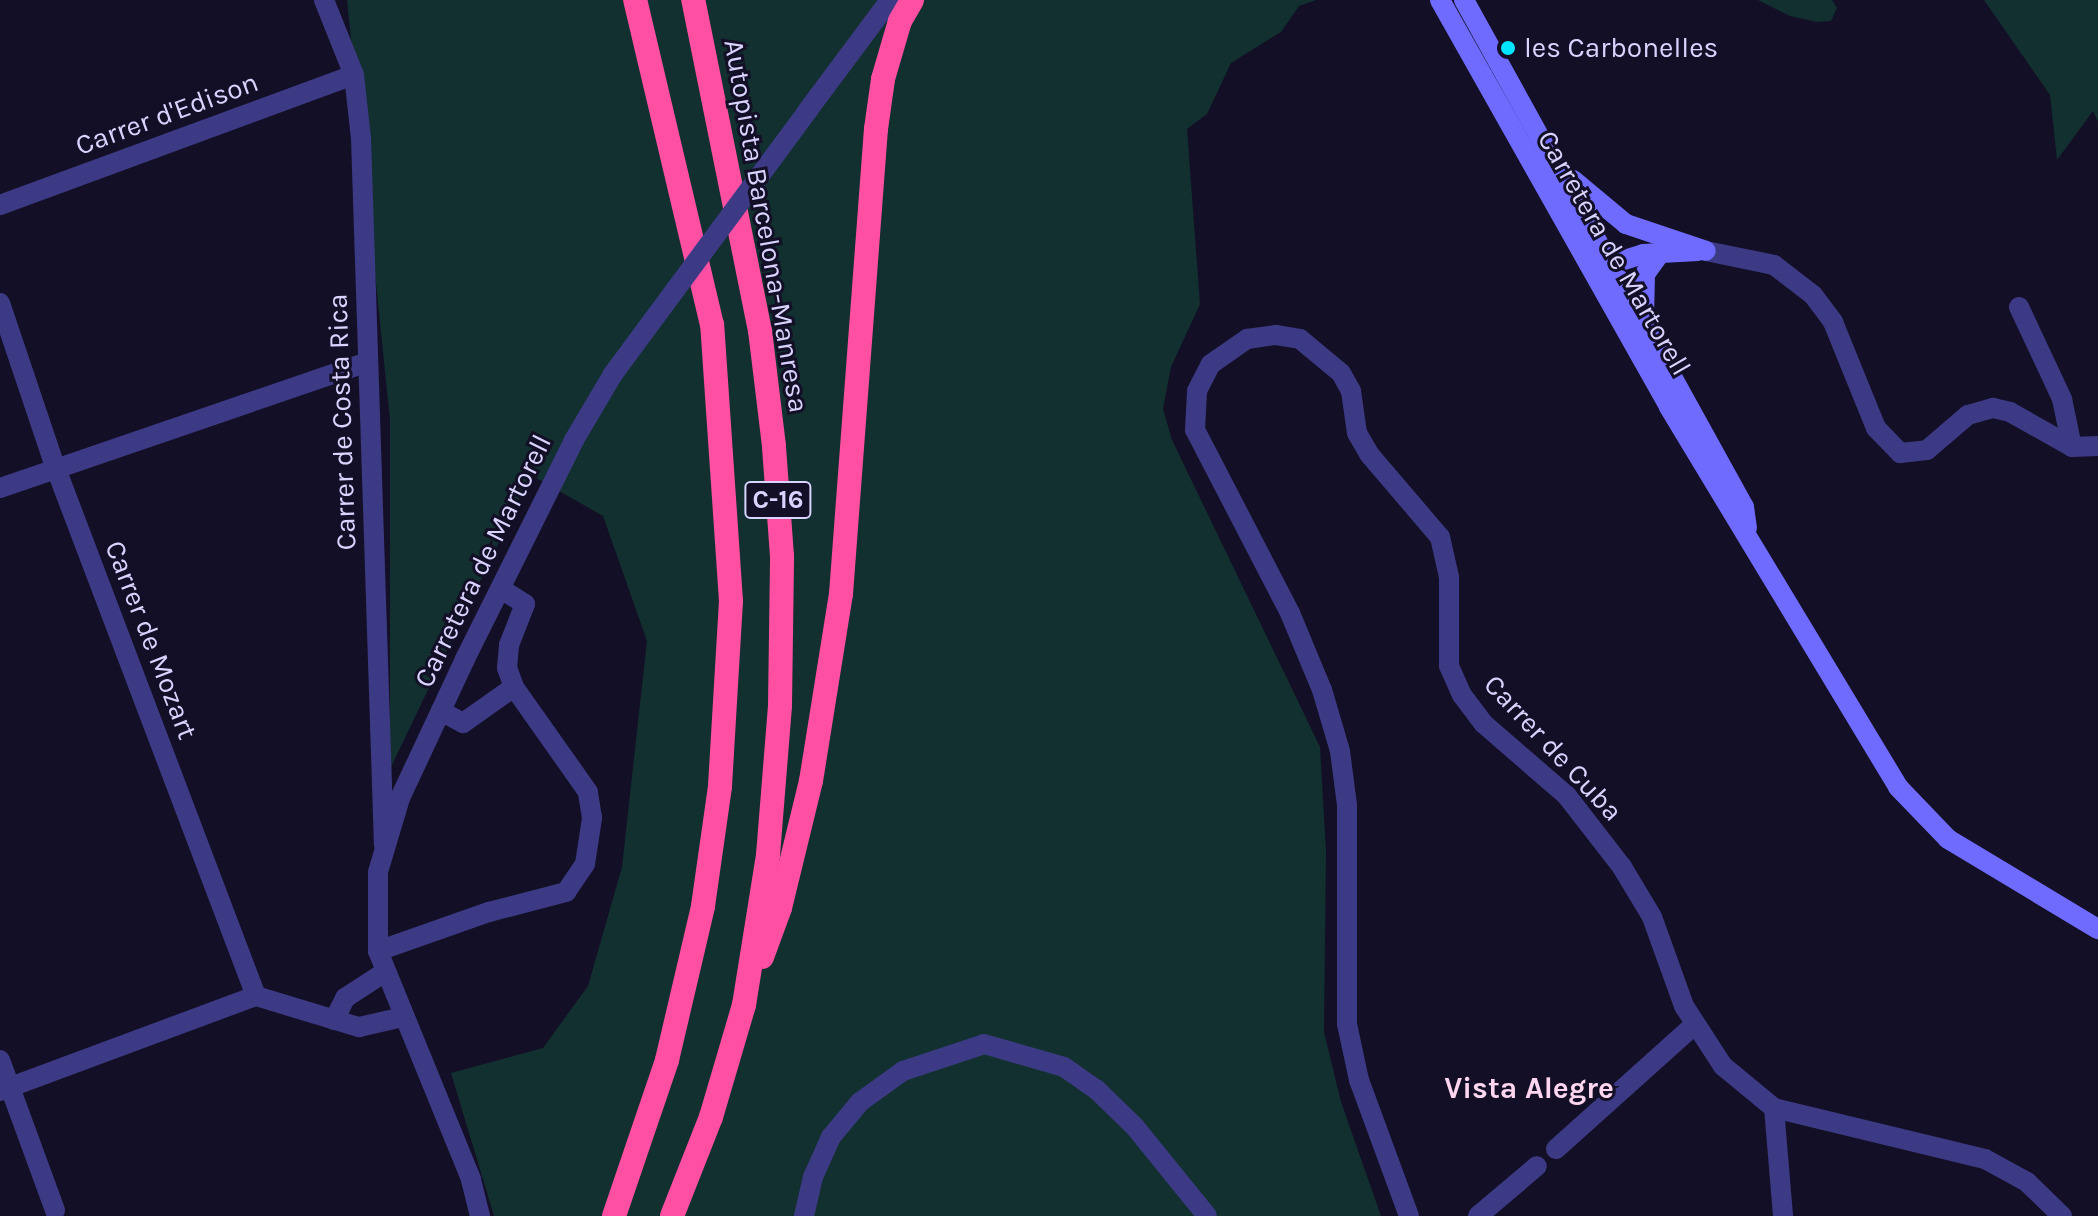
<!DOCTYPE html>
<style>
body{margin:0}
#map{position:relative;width:2098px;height:1216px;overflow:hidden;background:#130f26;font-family:Karla,sans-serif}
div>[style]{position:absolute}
.green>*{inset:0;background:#12302f}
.minor>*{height:20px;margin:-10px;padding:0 10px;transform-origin:10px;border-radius:10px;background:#3d3a85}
.tertiary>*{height:20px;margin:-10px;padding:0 10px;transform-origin:10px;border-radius:10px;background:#3d3a85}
.secondary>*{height:20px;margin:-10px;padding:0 10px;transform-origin:10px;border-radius:10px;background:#6f6bff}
.motorway>*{height:24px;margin:-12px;padding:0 12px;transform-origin:12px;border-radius:12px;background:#ff4fa3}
.tertiary-bridge>*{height:20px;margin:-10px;padding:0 10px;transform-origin:10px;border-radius:10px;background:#3d3a85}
.dots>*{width:22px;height:22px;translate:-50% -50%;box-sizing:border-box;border:4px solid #130f26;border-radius:50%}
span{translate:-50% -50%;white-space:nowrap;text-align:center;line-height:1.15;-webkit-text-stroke:6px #130f26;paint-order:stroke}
.shield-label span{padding:2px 6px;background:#130f26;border:2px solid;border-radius:6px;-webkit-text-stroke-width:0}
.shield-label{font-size:26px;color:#d9d4ff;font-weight:700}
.poi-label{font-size:28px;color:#d9d4ff}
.left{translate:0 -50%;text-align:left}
.street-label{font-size:28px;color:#d9d4ff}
.neighbourhood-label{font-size:30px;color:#ffd6f0;font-weight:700}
</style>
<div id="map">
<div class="green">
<div style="clip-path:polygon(347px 0,1316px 0,1299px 6px,1281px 32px,1231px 63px,1207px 114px,1187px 129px,1200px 304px,1171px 367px,1163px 409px,1172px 440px,1320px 747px,1326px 851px,1324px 1032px,1341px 1102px,1381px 1216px,494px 1216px,451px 1073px,543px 1048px,588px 986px,622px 867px,647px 641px,603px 516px,531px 475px,390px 769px,390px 420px)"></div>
<div style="clip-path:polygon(1758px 0,1832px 0,1837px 8px,1831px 21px,1817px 22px,1790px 16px)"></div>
<div style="clip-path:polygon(1984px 0,2098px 0,2098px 122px,2093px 111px,2057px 160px,2050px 95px)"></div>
</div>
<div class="minor">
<div style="left:324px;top:0;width:81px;rotate:68.2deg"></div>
<div style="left:354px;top:75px;width:63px;rotate:83.7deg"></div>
<div style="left:361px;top:138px;width:707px;rotate:88.14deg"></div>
<div style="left:0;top:205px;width:377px;rotate:-20.2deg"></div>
<div style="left:1706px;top:251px;width:69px;rotate:11.6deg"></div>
<div style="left:1774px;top:265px;width:49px;rotate:37.6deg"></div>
<div style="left:1813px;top:295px;width:34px;rotate:53deg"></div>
<div style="left:1833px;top:322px;width:114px;rotate:67.9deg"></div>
<div style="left:1876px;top:428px;width:35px;rotate:46deg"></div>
<div style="left:1900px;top:453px;width:27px;rotate:-6deg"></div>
<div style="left:1927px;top:450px;width:54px;rotate:-40.5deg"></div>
<div style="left:1968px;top:415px;width:26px;rotate:-16deg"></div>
<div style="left:1993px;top:408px;width:17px;rotate:13deg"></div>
<div style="left:2010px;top:412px;width:71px;rotate:29.4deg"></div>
<div style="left:2072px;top:447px;width:26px;rotate:-2deg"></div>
<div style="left:0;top:303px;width:172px;rotate:71.4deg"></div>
<div style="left:55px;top:466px;width:567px;rotate:69.23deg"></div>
<div style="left:2019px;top:307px;width:102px;rotate:64.9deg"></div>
<div style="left:2062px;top:399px;width:49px;rotate:78.2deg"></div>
<div style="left:0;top:488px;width:388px;rotate:-18.9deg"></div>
<div style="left:441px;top:711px;width:25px;rotate:29deg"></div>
<div style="left:463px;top:723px;width:62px;rotate:-35.2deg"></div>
<div style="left:378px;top:951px;width:118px;rotate:-19.4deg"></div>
<div style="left:489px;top:912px;width:80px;rotate:-14.6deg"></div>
<div style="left:566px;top:892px;width:34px;rotate:-56deg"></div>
<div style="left:585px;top:864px;width:47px;rotate:-81.3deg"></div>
<div style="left:592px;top:818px;width:26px;rotate:-99deg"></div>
<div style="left:588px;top:792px;width:128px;rotate:-125.2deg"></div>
<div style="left:514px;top:687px;width:20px;rotate:-110deg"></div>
<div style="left:507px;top:668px;width:23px;rotate:-85deg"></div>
<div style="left:509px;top:645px;width:44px;rotate:-68.7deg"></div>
<div style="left:525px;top:604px;width:28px;rotate:-148deg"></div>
<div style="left:334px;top:1020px;width:25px;rotate:-63deg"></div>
<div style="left:345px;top:998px;width:48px;rotate:-33deg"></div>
<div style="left:0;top:1060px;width:160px;rotate:69.9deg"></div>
<div style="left:0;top:1091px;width:273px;rotate:-20.4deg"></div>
<div style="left:256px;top:996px;width:108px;rotate:16.8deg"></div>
<div style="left:359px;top:1027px;width:45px;rotate:-12.8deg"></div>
<div style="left:1774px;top:1108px;width:108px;rotate:85.2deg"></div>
<div style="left:1556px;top:1149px;width:186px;rotate:-41.9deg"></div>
<div style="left:804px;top:1216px;width:40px;rotate:-77deg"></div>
<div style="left:813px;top:1177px;width:44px;rotate:-65.8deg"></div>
<div style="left:831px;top:1137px;width:45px;rotate:-50.4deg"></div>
<div style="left:860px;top:1102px;width:53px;rotate:-35.8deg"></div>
<div style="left:903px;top:1071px;width:85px;rotate:-18.4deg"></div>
<div style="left:984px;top:1044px;width:83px;rotate:16deg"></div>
<div style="left:1064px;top:1067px;width:39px;rotate:35deg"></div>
<div style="left:1096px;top:1089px;width:54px;rotate:44.3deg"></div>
<div style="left:1135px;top:1127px;width:114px;rotate:51deg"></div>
<div style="left:1409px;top:1216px;width:145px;rotate:-110.2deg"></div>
<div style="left:1359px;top:1080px;width:57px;rotate:-102.1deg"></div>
<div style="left:1347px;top:1024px;width:219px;rotate:-90deg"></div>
<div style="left:1347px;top:805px;width:54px;rotate:-97.4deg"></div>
<div style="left:1340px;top:751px;width:64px;rotate:-106.4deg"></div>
<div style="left:1322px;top:690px;width:83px;rotate:-112.6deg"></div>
<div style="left:1290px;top:613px;width:206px;rotate:-117.4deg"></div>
<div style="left:1195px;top:430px;width:39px;rotate:-87deg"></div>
<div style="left:1197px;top:391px;width:30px;rotate:-63deg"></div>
<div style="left:1211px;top:364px;width:44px;rotate:-34.8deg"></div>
<div style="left:1247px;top:339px;width:29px;rotate:-8deg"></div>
<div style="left:1276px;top:335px;width:24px;rotate:9deg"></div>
<div style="left:1300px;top:339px;width:53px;rotate:39.7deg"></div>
<div style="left:1341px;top:373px;width:21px;rotate:61deg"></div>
<div style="left:1351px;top:391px;width:42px;rotate:81.9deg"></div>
<div style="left:1357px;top:433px;width:24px;rotate:60deg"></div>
<div style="left:1369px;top:454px;width:109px;rotate:49.5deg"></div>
<div style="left:1440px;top:537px;width:41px;rotate:77.3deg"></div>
<div style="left:1449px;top:577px;width:89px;rotate:90deg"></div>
<div style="left:1449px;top:666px;width:32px;rotate:66deg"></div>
<div style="left:1462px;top:695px;width:36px;rotate:53deg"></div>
<div style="left:1484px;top:724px;width:110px;rotate:40.9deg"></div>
<div style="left:1567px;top:796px;width:90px;rotate:52.2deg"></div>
<div style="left:1622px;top:867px;width:58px;rotate:59deg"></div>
<div style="left:1652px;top:917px;width:95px;rotate:70.2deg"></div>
<div style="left:1684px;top:1006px;width:72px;rotate:57deg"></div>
<div style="left:1723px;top:1066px;width:66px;rotate:39.5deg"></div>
<div style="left:1774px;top:1108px;width:217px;rotate:13.6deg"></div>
<div style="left:1985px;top:1159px;width:48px;rotate:28.7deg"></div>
<div style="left:2027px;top:1182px;width:49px;rotate:44.2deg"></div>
<div style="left:1478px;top:1216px;width:77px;rotate:-40.3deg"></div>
</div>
<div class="tertiary">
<div style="left:808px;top:110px;width:137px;rotate:-53.3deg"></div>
<div style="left:480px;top:1216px;width:38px;rotate:-104deg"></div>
<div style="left:471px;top:1179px;width:246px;rotate:-112.2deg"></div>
<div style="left:378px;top:951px;width:79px;rotate:-90deg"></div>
<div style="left:378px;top:872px;width:77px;rotate:-73.4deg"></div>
<div style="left:400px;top:798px;width:153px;rotate:-64.9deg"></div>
<div style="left:465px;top:659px;width:245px;rotate:-63.5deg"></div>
<div style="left:574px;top:440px;width:77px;rotate:-59.4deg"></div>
</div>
<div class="secondary">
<div style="left:1440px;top:0;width:467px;rotate:60.6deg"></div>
<div style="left:1669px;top:407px;width:444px;rotate:58.9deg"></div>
<div style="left:1898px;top:787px;width:72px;rotate:46.1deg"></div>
<div style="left:1948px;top:839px;width:175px;rotate:31deg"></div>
<div style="left:1464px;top:0;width:579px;rotate:61.09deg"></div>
<div style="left:1744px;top:507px;width:21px;rotate:82deg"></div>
<div style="left:1573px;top:180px;width:69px;rotate:39.7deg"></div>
<div style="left:1626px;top:224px;width:84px;rotate:18.6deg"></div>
<div style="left:1601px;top:259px;width:11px;rotate:27deg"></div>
<div style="left:1611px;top:264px;width:34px;rotate:-17deg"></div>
<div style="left:1643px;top:254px;width:55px;rotate:-3.1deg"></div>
<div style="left:1644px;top:316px;width:42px;rotate:-88.6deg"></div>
<div style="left:1645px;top:274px;width:27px;rotate:-54deg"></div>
</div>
<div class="motorway">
<div style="left:762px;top:957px;width:52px;rotate:-69.8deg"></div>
<div style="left:780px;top:908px;width:131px;rotate:-76.3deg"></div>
<div style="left:811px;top:781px;width:189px;rotate:-80.9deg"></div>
<div style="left:841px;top:594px;width:466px;rotate:-85.7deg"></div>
<div style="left:876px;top:129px;width:50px;rotate:-82deg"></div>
<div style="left:883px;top:79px;width:60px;rotate:-73.7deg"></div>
<div style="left:900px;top:21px;width:24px;rotate:-60deg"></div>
<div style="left:614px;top:1216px;width:165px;rotate:-71.2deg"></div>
<div style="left:667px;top:1060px;width:158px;rotate:-76.8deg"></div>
<div style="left:703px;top:906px;width:121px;rotate:-81.9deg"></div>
<div style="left:720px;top:786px;width:185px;rotate:-86.6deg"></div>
<div style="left:731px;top:601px;width:277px;rotate:-93.9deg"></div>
<div style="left:712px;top:325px;width:334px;rotate:-103.3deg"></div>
<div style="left:672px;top:1216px;width:106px;rotate:-68.5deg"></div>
<div style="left:711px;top:1117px;width:117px;rotate:-73.6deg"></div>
<div style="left:744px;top:1005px;width:152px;rotate:-80.9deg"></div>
<div style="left:768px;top:855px;width:150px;rotate:-85.4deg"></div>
<div style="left:780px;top:705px;width:149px;rotate:-89.2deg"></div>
<div style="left:782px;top:556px;width:110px;rotate:-94.2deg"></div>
<div style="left:774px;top:446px;width:116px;rotate:-96.9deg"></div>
<div style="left:760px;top:331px;width:338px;rotate:-101.4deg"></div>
</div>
<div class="tertiary-bridge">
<div style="left:613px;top:374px;width:328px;rotate:-53.5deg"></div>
</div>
<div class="dots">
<div style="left:1508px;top:48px;background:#00e5ff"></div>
</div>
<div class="shield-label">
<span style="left:778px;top:500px">C-16</span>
</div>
<div class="poi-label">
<span class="left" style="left:1524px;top:48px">les Carbonelles</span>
</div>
<div class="street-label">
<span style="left:167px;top:114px;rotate:-20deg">Carrer d'Edison</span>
<span style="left:766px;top:226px;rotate:80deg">Autopista Barcelona-Manresa</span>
<span style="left:1614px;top:253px;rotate:60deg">Carretera de Martorell</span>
<span style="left:342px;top:422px;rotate:-92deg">Carrer de Costa Rica</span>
<span style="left:483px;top:561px;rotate:-64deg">Carretera de Martorell</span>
<span style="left:151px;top:640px;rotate:69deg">Carrer de Mozart</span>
<span style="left:1553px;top:748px;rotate:47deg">Carrer de Cuba</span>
</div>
<div class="neighbourhood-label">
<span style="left:1529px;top:1088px">Vista Alegre</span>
</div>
</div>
